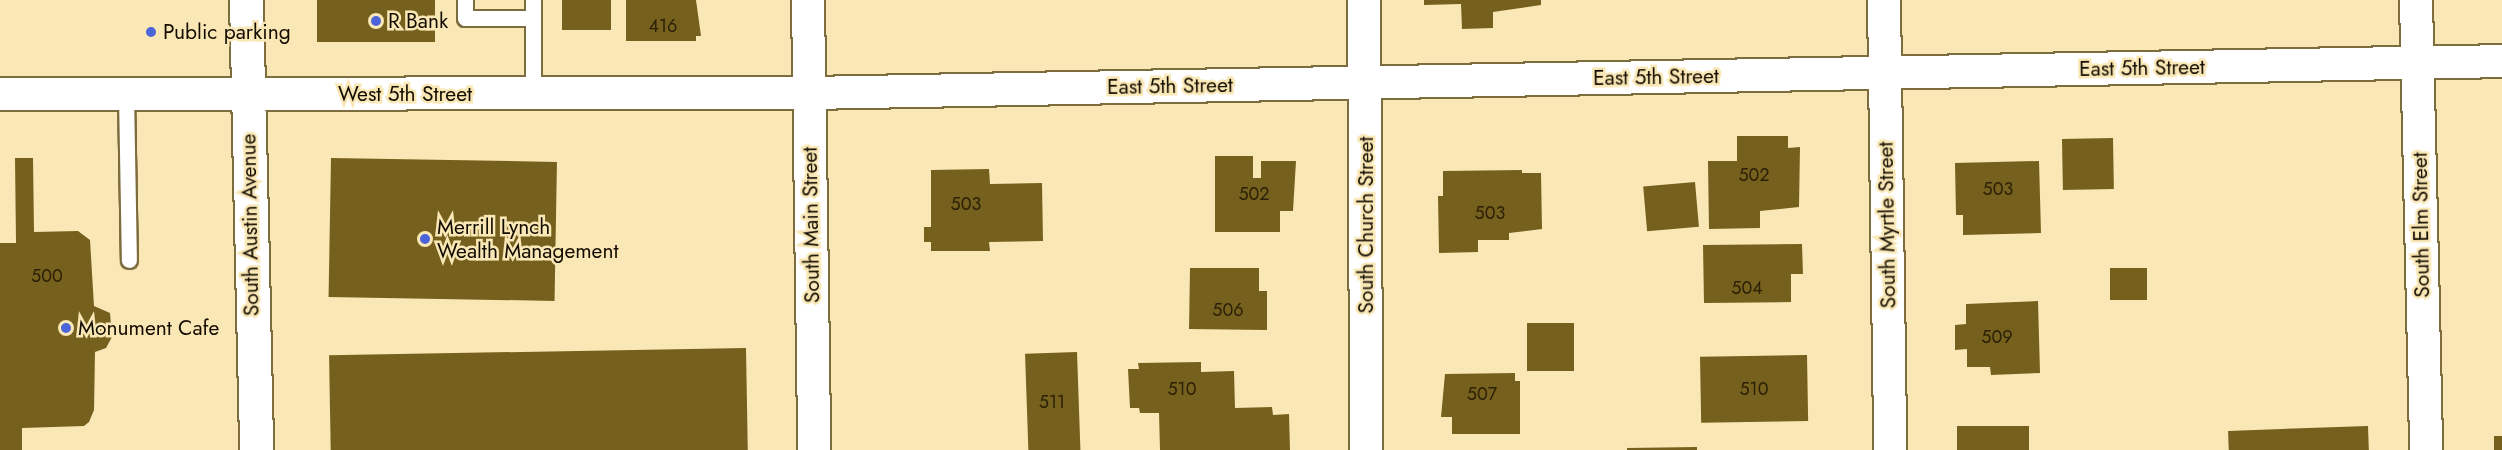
<!DOCTYPE html>
<style>
body{margin:0}
#map{position:relative;width:2502px;height:450px;overflow:hidden;background:#f9e7b5;font-family:Jost,sans-serif}
div>[style]{position:absolute}
.building>*{inset:0;background:#76601d;transform-origin:0 0}
.roads{filter:drop-shadow(2px 0 #7c6c3e) drop-shadow(-2px 0 #7c6c3e) drop-shadow(0 2px #7c6c3e) drop-shadow(0 -2px #7c6c3e)}
.service>*{height:15px;margin:-7.5px;padding:0 7.5px;transform-origin:7.5px;border-radius:7.5px;background:#fff}
.minor>*{height:32px;margin:-16px;padding:0 16px;transform-origin:16px;border-radius:16px;background:#fff}
.secondary>*{height:33px;margin:-16.5px;padding:0 16.5px;transform-origin:16.5px;border-radius:16.5px;background:#fff}
.dots>*{width:16px;height:16px;translate:-50% -50%;box-sizing:border-box;border:3px solid #f9e7b5;border-radius:50%}
span{translate:-50% -50%;white-space:nowrap;text-align:center;line-height:1.15;-webkit-text-stroke:5px #f9e7b5;paint-order:stroke}
.number-label{font-size:18px;color:#2c2107}
.number-label span{-webkit-text-stroke-width:0}
.poi-label{font-size:21px;color:#130c00}
.left{translate:0 -50%;text-align:left}
.street-label{font-size:21px;color:#130c00}
</style>
<div id="map">
<div class="building">
<div style="left:317px;top:0;width:118px;height:42px"></div>
<div style="left:562px;top:0;width:49px;height:30px"></div>
<div style="clip-path:polygon(626px 0,696px 0,701px 36px,696px 36px,696px 41px,626px 41px)"></div>
<div style="clip-path:polygon(1424px 0,1541px 0,1541px 5px,1493px 12px,1493px 28px,1462px 29px,1461px 4px,1424px 5px)"></div>
<div style="clip-path:polygon(1737px 136px,1788px 136px,1788px 148px,1800px 147px,1799px 207px,1760px 211px,1760px 228px,1709px 229px,1708px 161px,1737px 161px)"></div>
<div style="left:2113px;top:138px;width:51px;height:51px;rotate:89deg"></div>
<div style="clip-path:polygon(1215px 156px,1253px 156px,1253px 178px,1261px 178px,1261px 161px,1296px 161px,1293px 211px,1280px 211px,1280px 232px,1215px 232px)"></div>
<div style="clip-path:polygon(15px 158px,33px 158px,34px 232px,78px 231px,90px 240px,94px 306px,110px 313px,112px 337px,106px 348px,95px 352px,94px 410px,89px 422px,84px 426px,22px 428px,22px 450px,0 450px,0 243px,16px 243px)"></div>
<div style="left:331px;top:158px;width:226px;height:139px;rotate:1deg"></div>
<div style="clip-path:polygon(2039px 161px,2041px 233px,1963px 235px,1963px 215px,1956px 215px,1955px 163px)"></div>
<div style="clip-path:polygon(989px 169px,990px 184px,1042px 183px,1043px 241px,989px 242px,990px 251px,931px 251px,931px 242px,924px 242px,924px 227px,931px 227px,931px 170px)"></div>
<div style="clip-path:polygon(1522px 170px,1522px 173px,1541px 173px,1542px 229px,1509px 233px,1509px 240px,1478px 240px,1478px 252px,1439px 253px,1438px 196px,1443px 196px,1443px 171px)"></div>
<div style="left:1695px;top:182px;width:45px;height:52px;rotate:85deg"></div>
<div style="clip-path:polygon(1802px 244px,1803px 274px,1791px 274px,1791px 302px,1704px 303px,1703px 245px)"></div>
<div style="clip-path:polygon(1190px 268px,1259px 268px,1259px 291px,1267px 291px,1267px 330px,1189px 329px)"></div>
<div style="left:2110px;top:268px;width:37px;height:32px"></div>
<div style="clip-path:polygon(2038px 301px,2040px 373px,1991px 375px,1990px 367px,1967px 367px,1967px 349px,1955px 350px,1955px 325px,1966px 324px,1966px 304px)"></div>
<div style="left:1527px;top:323px;width:47px;height:48px"></div>
<div style="left:746px;top:348px;width:102px;height:417px;rotate:89deg"></div>
<div style="left:1077px;top:352px;width:98px;height:52px;rotate:88deg"></div>
<div style="left:1807px;top:355px;width:66px;height:107px;rotate:89deg"></div>
<div style="clip-path:polygon(1201px 362px,1201px 372px,1234px 371px,1235px 408px,1272px 407px,1273px 415px,1289px 414px,1290px 450px,1160px 450px,1159px 413px,1140px 413px,1139px 408px,1130px 408px,1128px 369px,1139px 369px,1138px 363px)"></div>
<div style="clip-path:polygon(1515px 373px,1515px 381px,1520px 381px,1520px 434px,1452px 434px,1452px 417px,1441px 417px,1445px 374px)"></div>
<div style="left:1957px;top:426px;width:72px;height:24px"></div>
<div style="left:2368px;top:426px;width:24px;height:140px;rotate:88deg"></div>
<div style="left:2494px;top:436px;width:8px;height:14px"></div>
<div style="clip-path:polygon(1697px 447px,1697px 450px,1627px 450px,1627px 448px)"></div>
</div>
<div class="roads">
<div class="service">
<div style="left:465px;top:0;width:18px;rotate:90deg"></div>
<div style="left:465px;top:18px;width:68px"></div>
<div style="left:533px;top:0;width:94px;rotate:90deg"></div>
<div style="left:126px;top:94px;width:166px;rotate:89deg"></div>
</div>
<div class="minor">
<div style="left:808px;top:0;width:450px;rotate:89.2deg"></div>
<div style="left:1364px;top:0;width:450px;rotate:89.7deg"></div>
<div style="left:1884px;top:0;width:450px;rotate:89.2deg"></div>
<div style="left:2416px;top:0;width:450px;rotate:88.7deg"></div>
<div style="left:0;top:94px;width:809px;rotate:-0.07deg"></div>
<div style="left:809px;top:93px;width:1693px;rotate:-1.08deg"></div>
</div>
<div class="secondary">
<div style="left:246px;top:0;width:450px;rotate:88.7deg"></div>
</div>
</div>
<div class="dots">
<div style="left:376px;top:21px;background:#4b64d9"></div>
<div style="left:151px;top:32px;background:#4b64d9"></div>
<div style="left:425px;top:239px;background:#4b64d9"></div>
<div style="left:66px;top:328px;background:#4b64d9"></div>
</div>
<div class="number-label">
<span style="left:663px;top:26px">416</span>
<span style="left:1754px;top:175px">502</span>
<span style="left:1998px;top:189px">503</span>
<span style="left:1254px;top:194px">502</span>
<span style="left:966px;top:204px">503</span>
<span style="left:1490px;top:213px">503</span>
<span style="left:47px;top:276px">500</span>
<span style="left:1747px;top:288px">504</span>
<span style="left:1228px;top:310px">506</span>
<span style="left:1997px;top:337px">509</span>
<span style="left:1182px;top:389px">510</span>
<span style="left:1754px;top:389px">510</span>
<span style="left:1482px;top:394px">507</span>
<span style="left:1052px;top:402px">511</span>
</div>
<div class="poi-label">
<span class="left" style="left:388px;top:21px">R Bank</span>
<span class="left" style="left:163px;top:32px">Public parking</span>
<span class="left" style="left:437px;top:239px">Merrill Lynch<br>Wealth Management</span>
<span class="left" style="left:78px;top:328px">Monument Cafe</span>
</div>
<div class="street-label">
<span style="left:2142px;top:68px;rotate:-1deg">East 5th Street</span>
<span style="left:1656px;top:77px;rotate:-1deg">East 5th Street</span>
<span style="left:1170px;top:86px;rotate:-1deg">East 5th Street</span>
<span style="left:405px;top:94px">West 5th Street</span>
<span style="left:250px;top:225px;rotate:-91deg">South Austin Avenue</span>
<span style="left:811px;top:225px;rotate:-91deg">South Main Street</span>
<span style="left:1366px;top:225px;rotate:-90deg">South Church Street</span>
<span style="left:1887px;top:225px;rotate:-91deg">South Myrtle Street</span>
<span style="left:2421px;top:225px;rotate:-91deg">South Elm Street</span>
</div>
</div>
